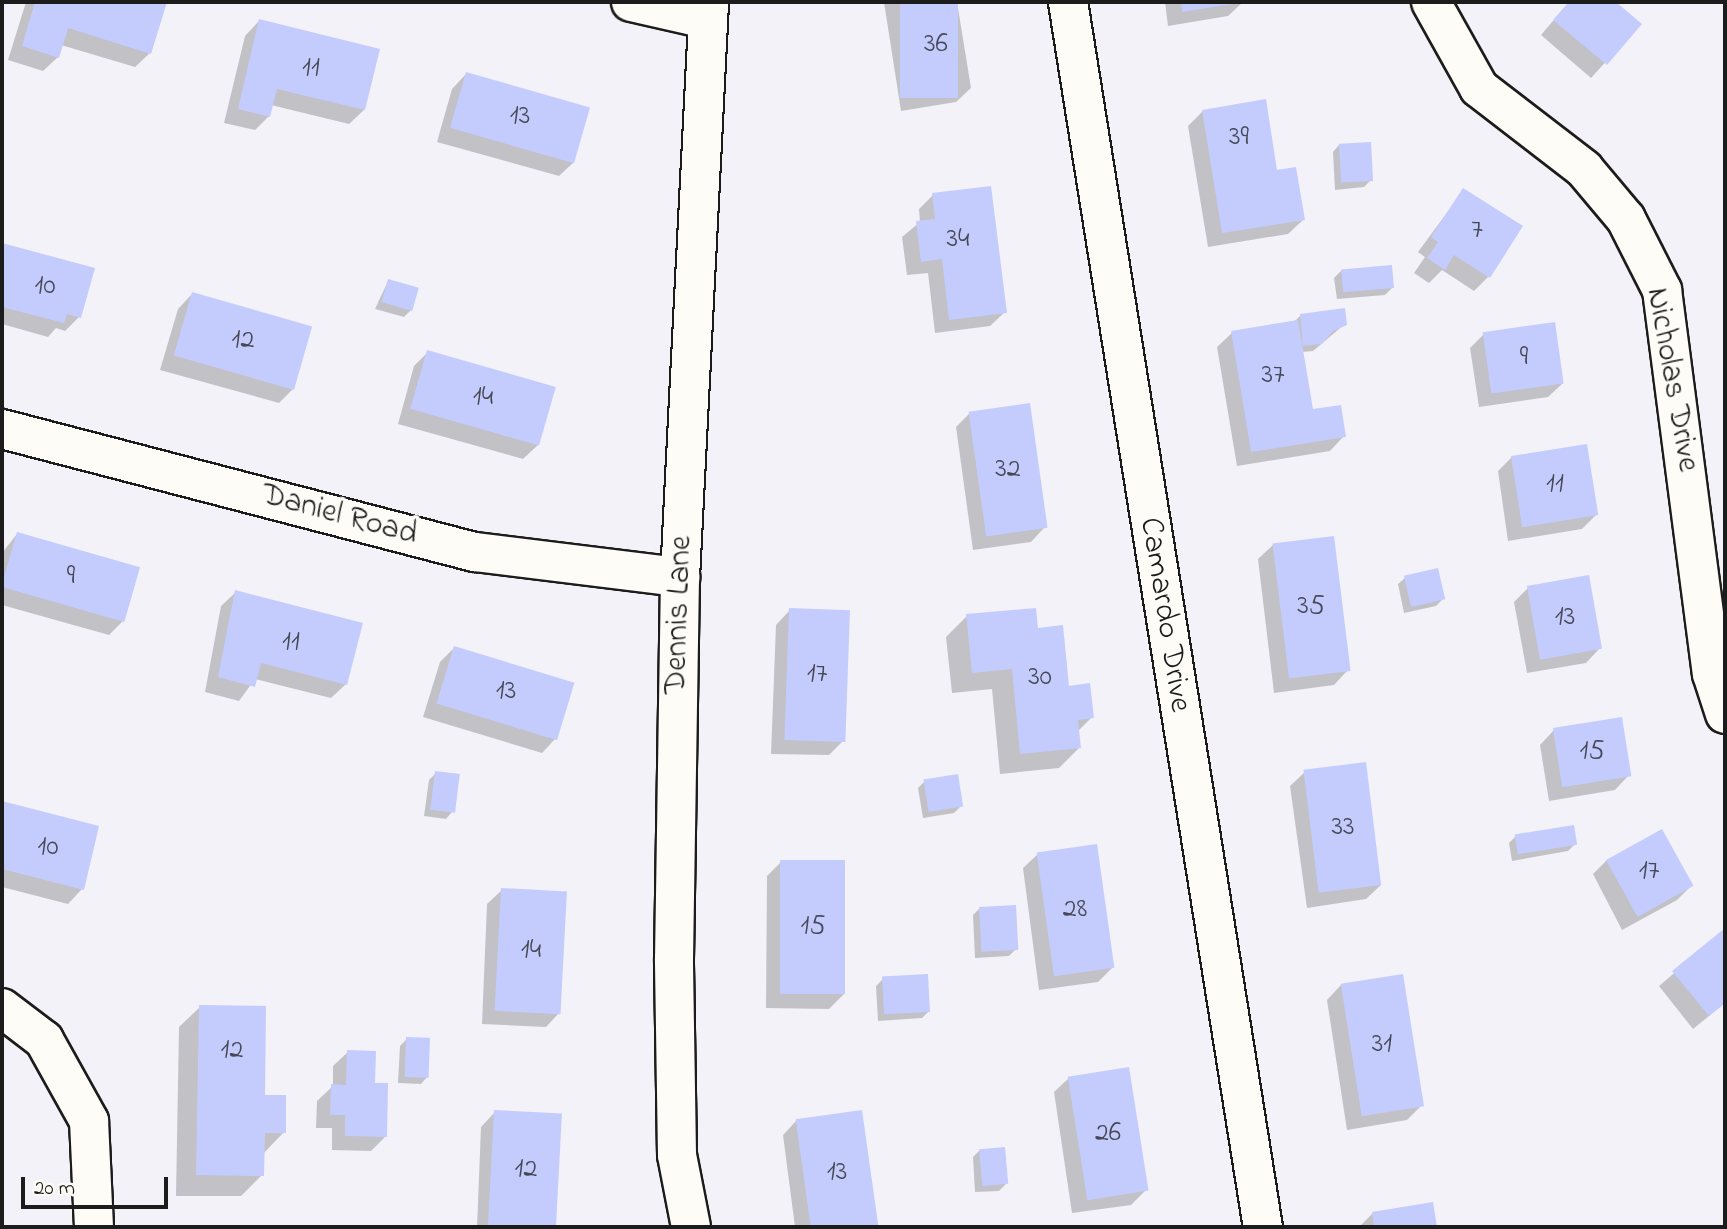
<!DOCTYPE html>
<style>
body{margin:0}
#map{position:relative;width:1727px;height:1229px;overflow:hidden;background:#f2f2f8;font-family:"Indie Flower",sans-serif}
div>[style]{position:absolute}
.shadow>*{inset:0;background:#0003}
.building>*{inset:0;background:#c4ccfe;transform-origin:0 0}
.roads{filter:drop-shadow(2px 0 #1c1c1c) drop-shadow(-2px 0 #1c1c1c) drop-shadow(0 2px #1c1c1c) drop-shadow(0 -2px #1c1c1c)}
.minor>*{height:38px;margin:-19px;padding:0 19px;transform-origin:19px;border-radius:19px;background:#fdfcf7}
span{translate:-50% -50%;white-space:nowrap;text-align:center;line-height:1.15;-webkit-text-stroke:7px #fdfcf7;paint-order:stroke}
.number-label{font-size:28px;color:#464854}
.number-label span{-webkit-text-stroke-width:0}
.street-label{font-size:32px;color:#1c1c1c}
.frame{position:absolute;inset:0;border:4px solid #1c1c1c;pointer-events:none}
.scale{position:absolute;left:21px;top:1177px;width:147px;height:32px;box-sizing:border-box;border:4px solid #1c1c1c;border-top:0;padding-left:9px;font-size:21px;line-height:24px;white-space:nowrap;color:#1c1c1c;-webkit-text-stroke:5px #fdfcf7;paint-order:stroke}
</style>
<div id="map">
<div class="shadow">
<div style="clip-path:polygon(26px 2px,165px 2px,150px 53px,135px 67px,61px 45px,58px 57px,43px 71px,8px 60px)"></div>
<div style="clip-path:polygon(884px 2px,957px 2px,971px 88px,956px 102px,901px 111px)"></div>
<div style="clip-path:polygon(1165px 2px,1243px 2px,1228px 16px,1168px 26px)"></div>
<div style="clip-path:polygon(1569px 2px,1613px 2px,1640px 24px,1591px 78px,1541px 35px)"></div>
<div style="clip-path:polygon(259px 21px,364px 110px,349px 124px,271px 105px,269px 116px,255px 130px,224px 123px,245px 36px)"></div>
<div style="clip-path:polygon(466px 74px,574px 162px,559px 176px,437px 142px,452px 89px)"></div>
<div style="clip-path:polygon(1203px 111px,1275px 172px,1303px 220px,1288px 234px,1208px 247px,1188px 126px)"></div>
<div style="clip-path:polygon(1339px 145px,1371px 180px,1364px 187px,1335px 190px,1333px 152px)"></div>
<div style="clip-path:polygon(1463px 191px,1488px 277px,1474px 291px,1442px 270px,1429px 283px,1414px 273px,1425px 257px,1418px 252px)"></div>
<div style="clip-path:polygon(933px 195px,1005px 312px,990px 326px,935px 333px,928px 273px,907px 275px,902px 237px,920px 222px,919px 209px)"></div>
<div style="clip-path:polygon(2px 245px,92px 269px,79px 317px,65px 331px,56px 328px,48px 337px,2px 324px)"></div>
<div style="clip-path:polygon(1341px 271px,1392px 288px,1385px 295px,1337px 299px,1334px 278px)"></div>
<div style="clip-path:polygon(388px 281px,411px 310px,404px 317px,375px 309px)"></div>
<div style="clip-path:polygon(192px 294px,293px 389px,279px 403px,160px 370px,178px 309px)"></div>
<div style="clip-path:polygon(1301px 315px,1345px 324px,1313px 351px,1301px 352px,1311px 411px,1344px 436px,1330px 451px,1237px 466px,1217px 347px,1232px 333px,1293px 323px)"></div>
<div style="clip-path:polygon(1484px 334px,1563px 383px,1548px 397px,1479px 407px,1470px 348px)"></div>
<div style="clip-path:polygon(428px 352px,538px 445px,523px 459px,398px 424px,414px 366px)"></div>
<div style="clip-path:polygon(970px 413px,1045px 527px,1031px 542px,973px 550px,956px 427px)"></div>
<div style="clip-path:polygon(1512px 457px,1597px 514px,1582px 529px,1508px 541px,1498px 471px)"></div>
<div style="clip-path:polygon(17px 534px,123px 621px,109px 635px,2px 605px,2px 553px)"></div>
<div style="clip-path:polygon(1273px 545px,1348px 670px,1334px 685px,1274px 693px,1258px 559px)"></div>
<div style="clip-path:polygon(1405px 578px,1443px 599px,1436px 606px,1404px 613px,1398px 584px)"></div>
<div style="clip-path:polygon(1528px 588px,1600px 648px,1586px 663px,1527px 673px,1514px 602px)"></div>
<div style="clip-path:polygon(236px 592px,346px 684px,331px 698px,255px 679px,239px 701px,205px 692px,221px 606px)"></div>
<div style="clip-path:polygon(790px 610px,843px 741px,829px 755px,771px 754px,776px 625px)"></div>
<div style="clip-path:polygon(967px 616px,1037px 630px,1067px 688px,1092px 717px,1078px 731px,1080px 747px,1059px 768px,1000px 774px,992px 689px,952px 693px,946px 637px)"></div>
<div style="clip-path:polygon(454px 648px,556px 738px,542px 753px,423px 717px,440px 662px)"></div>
<div style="clip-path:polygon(1554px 730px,1629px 775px,1615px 790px,1549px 801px,1540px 745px)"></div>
<div style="clip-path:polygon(1305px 772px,1381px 885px,1366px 899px,1307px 908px,1290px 786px)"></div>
<div style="clip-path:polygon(436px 773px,452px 812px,446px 819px,424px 816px,429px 780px)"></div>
<div style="clip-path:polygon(925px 781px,961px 806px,954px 813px,923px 818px,918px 788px)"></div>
<div style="clip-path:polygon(2px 803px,97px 827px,82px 889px,68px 904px,2px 887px)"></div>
<div style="clip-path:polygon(1516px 836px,1575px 844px,1568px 851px,1512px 861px,1509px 843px)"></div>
<div style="clip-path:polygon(1038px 854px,1112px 968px,1098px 982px,1039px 990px,1023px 868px)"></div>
<div style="clip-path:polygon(1607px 860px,1691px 886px,1677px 900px,1622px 930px,1593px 874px)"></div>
<div style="clip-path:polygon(781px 862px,844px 994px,829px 1009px,766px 1008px,767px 876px)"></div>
<div style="clip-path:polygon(502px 890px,560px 1012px,546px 1027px,482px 1024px,487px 904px)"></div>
<div style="clip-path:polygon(980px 908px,1016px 949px,1009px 956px,975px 958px,973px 915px)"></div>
<div style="clip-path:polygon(1725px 930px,1725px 1003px,1693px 1029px,1659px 986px)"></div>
<div style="clip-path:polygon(883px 979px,929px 1011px,922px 1018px,878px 1021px,876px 986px)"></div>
<div style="clip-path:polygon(1341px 985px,1421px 1106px,1407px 1120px,1347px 1130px,1327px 1000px)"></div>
<div style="clip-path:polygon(200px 1007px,284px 1132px,263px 1154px,262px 1175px,241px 1196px,176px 1196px,179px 1027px)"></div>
<div style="clip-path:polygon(407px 1039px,427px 1077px,421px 1084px,398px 1083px,400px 1046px)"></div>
<div style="clip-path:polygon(348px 1052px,373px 1085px,385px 1137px,371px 1151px,332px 1150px,332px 1128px,316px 1128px,317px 1101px,333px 1086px,333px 1066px)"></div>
<div style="clip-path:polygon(1069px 1078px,1146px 1190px,1131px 1205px,1072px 1213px,1054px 1092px)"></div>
<div style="clip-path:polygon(495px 1112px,560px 1115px,555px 1227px,477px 1227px,481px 1127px)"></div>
<div style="clip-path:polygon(861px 1112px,877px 1227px,795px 1227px,783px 1135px,797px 1120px)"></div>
<div style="clip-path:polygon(980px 1150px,1006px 1184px,999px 1191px,975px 1192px,973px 1157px)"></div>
<div style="clip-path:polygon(1432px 1204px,1435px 1227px,1359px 1227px,1372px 1214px)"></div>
</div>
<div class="building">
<div style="clip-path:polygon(35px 2px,167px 2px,151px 54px,68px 28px,59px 58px,22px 46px)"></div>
<div style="left:900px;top:2px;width:58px;height:96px"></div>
<div style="clip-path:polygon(1181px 2px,1239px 2px,1239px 3px,1182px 12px)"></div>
<div style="clip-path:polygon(1569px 2px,1616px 2px,1642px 24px,1607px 65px,1553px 20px)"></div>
<div style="clip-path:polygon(259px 19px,380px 49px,365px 110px,277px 89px,270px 117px,238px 109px)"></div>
<div style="left:466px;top:72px;width:129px;height:58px;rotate:16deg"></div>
<div style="clip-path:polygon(1266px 99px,1277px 170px,1296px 167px,1305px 220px,1222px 233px,1202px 110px)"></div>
<div style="left:1371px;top:142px;width:39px;height:32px;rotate:87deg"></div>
<div style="clip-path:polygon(991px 186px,1007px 313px,949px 320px,942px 259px,921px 262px,916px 221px,935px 219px,932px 193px)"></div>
<div style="clip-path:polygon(1463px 188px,1523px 226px,1490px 278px,1454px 255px,1445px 270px,1427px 258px,1438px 242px,1431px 237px)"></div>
<div style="clip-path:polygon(2px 243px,95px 268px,81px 318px,67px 314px,64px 323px,2px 307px)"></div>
<div style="left:1392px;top:265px;width:23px;height:51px;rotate:85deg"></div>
<div style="left:388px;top:279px;width:32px;height:24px;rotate:16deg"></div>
<div style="left:192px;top:292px;width:125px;height:66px;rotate:16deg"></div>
<div style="clip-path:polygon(1345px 308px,1347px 325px,1333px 331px,1322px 344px,1303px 346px,1300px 314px)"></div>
<div style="clip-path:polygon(1298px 320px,1313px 409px,1341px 405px,1346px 437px,1251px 452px,1231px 331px)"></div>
<div style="left:1555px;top:322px;width:62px;height:73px;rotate:82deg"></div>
<div style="left:427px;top:350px;width:134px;height:61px;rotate:16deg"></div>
<div style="left:1030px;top:403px;width:126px;height:62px;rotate:82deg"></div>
<div style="left:1587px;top:444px;width:72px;height:77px;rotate:81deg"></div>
<div style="left:17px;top:532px;width:128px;height:57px;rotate:16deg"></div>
<div style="left:1334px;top:536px;width:136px;height:62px;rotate:83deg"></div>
<div style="left:1438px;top:568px;width:32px;height:35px;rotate:77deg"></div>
<div style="left:1589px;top:575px;width:75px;height:63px;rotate:80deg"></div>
<div style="clip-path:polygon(235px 590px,363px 623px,347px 685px,261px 663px,255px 687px,218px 677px)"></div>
<div style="left:789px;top:608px;width:61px;height:132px;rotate:2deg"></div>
<div style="clip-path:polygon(1036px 608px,1038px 628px,1063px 625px,1069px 686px,1090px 683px,1094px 718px,1078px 720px,1081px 748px,1020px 754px,1012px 669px,972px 673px,966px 614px)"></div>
<div style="left:454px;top:646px;width:126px;height:60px;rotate:17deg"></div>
<div style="left:1622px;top:717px;width:60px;height:70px;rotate:81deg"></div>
<div style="left:1366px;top:762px;width:124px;height:63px;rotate:83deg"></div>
<div style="left:435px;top:771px;width:25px;height:39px;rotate:7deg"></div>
<div style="left:958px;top:774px;width:33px;height:35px;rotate:81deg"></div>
<div style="clip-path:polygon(2px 801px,99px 826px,84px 890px,2px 869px)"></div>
<div style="left:1574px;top:825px;width:20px;height:60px;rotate:81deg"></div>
<div style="left:1662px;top:829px;width:65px;height:64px;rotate:61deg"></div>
<div style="left:1097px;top:844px;width:125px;height:61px;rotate:82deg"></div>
<div style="left:780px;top:860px;width:65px;height:134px"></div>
<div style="left:501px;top:888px;width:66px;height:123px;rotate:3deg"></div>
<div style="left:1016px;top:905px;width:45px;height:37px;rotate:87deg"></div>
<div style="clip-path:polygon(1725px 928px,1725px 1003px,1709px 1016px,1672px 971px)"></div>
<div style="left:928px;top:974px;width:38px;height:46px;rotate:87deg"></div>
<div style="left:1403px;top:974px;width:134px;height:63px;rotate:81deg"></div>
<div style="clip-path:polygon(199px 1005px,266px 1006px,265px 1095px,286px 1095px,286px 1133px,265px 1133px,264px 1176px,196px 1175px)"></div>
<div style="left:406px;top:1037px;width:24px;height:40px;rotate:2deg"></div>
<div style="clip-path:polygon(347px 1050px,376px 1051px,375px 1083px,388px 1083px,387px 1137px,345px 1136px,345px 1115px,330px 1115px,331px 1084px,346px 1085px)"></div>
<div style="left:1129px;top:1067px;width:125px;height:62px;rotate:81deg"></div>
<div style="left:494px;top:1110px;width:68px;height:117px;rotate:3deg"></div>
<div style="left:862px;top:1110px;width:118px;height:67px;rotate:82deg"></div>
<div style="left:1005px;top:1147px;width:37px;height:26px;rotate:85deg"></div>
<div style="clip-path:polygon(1433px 1202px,1437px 1227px,1374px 1227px,1372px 1212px)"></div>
</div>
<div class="roads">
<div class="minor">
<div style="left:631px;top:2px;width:77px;rotate:12.8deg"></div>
<div style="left:1068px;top:2px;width:1240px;rotate:80.96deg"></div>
<div style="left:1431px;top:2px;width:98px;rotate:60.8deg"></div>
<div style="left:1479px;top:88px;width:133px;rotate:37.6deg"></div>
<div style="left:1584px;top:169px;width:65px;rotate:50deg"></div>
<div style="left:1626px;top:219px;width:80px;rotate:63.1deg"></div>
<div style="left:1662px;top:290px;width:387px;rotate:82.6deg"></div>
<div style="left:1712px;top:674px;width:42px;rotate:72deg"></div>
<div style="left:2px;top:429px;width:489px;rotate:14.6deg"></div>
<div style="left:475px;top:552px;width:207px;rotate:7deg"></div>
<div style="left:2px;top:1008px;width:53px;rotate:37.3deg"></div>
<div style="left:44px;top:1040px;width:93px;rotate:60.9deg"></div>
<div style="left:89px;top:1121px;width:106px;rotate:87.3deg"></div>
<div style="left:691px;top:1227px;width:73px;rotate:-101deg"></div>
<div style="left:677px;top:1155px;width:196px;rotate:-90.9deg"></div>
<div style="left:674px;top:959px;width:382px;rotate:-89.1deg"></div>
<div style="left:680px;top:577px;width:576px;rotate:-87.11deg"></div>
</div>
</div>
<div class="number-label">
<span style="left:936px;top:45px">36</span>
<span style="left:311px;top:69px">11</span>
<span style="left:520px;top:117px">13</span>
<span style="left:1239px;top:138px">39</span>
<span style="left:1477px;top:231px">7</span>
<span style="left:958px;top:240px">34</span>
<span style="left:45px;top:287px">10</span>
<span style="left:243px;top:341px">12</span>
<span style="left:1524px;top:358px">9</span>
<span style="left:1273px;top:376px">37</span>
<span style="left:483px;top:398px">14</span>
<span style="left:1008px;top:470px">32</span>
<span style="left:1555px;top:485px">11</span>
<span style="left:71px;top:577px">9</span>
<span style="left:1311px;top:607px">35</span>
<span style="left:1565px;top:618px">13</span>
<span style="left:291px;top:643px">11</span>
<span style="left:817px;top:675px">17</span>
<span style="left:1040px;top:678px">30</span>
<span style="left:506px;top:692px">13</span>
<span style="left:1592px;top:752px">15</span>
<span style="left:1343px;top:828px">33</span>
<span style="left:48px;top:848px">10</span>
<span style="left:1649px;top:872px">17</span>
<span style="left:1075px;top:910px">28</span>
<span style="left:813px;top:927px">15</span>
<span style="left:531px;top:951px">14</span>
<span style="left:1382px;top:1045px">31</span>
<span style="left:232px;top:1051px">12</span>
<span style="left:1108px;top:1134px">26</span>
<span style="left:526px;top:1170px">12</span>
<span style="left:837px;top:1173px">13</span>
</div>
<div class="street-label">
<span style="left:1671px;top:380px;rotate:80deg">Nicholas Drive</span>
<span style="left:339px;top:516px;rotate:15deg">Daniel Road</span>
<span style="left:680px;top:615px;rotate:-88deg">Dennis Lane</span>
<span style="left:1164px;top:615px;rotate:81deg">Camardo Drive</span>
</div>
<div class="frame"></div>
<div class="scale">20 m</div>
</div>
